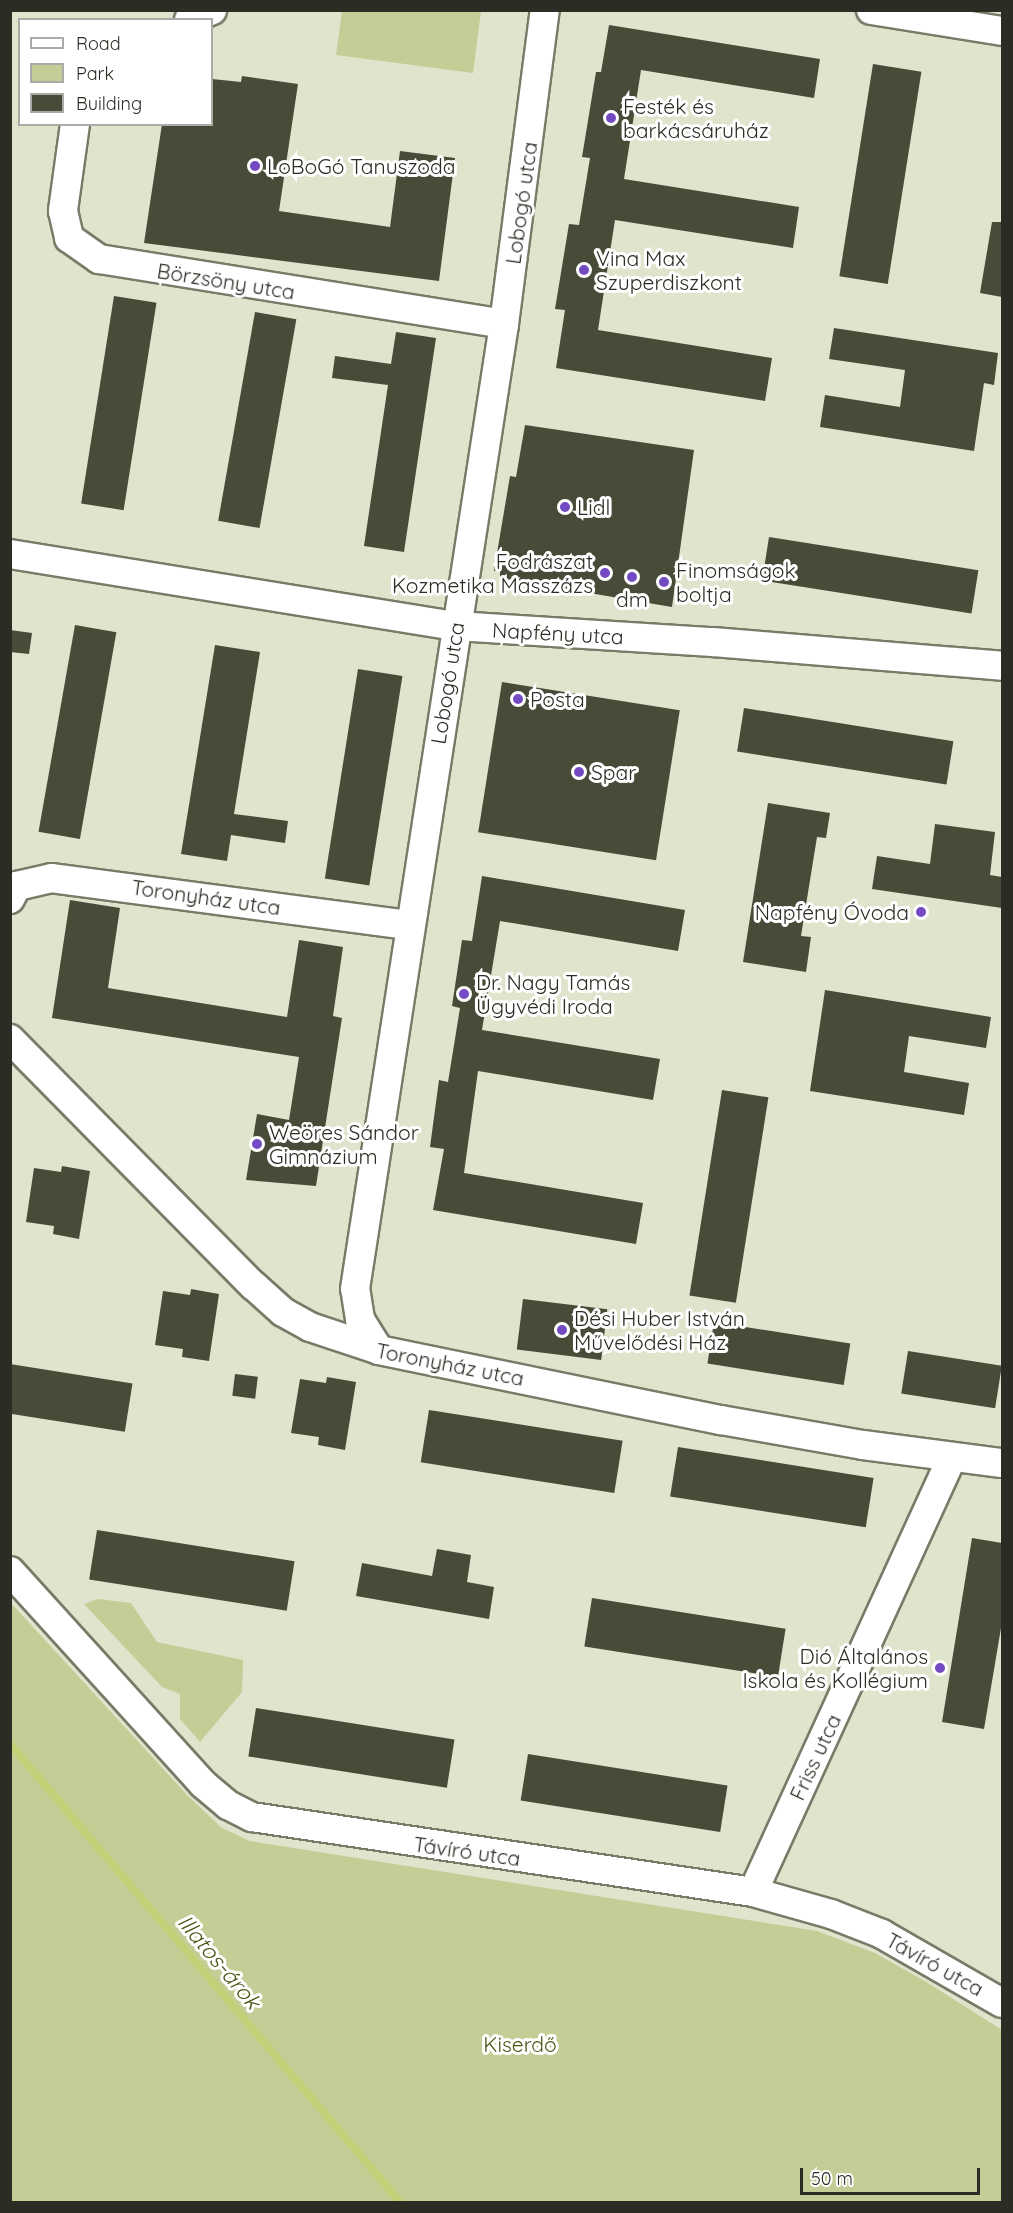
<!DOCTYPE html>
<meta charset="utf-8">
<style>
body{margin:0}
#map{position:relative;width:1013px;height:2213px;overflow:hidden;background:#dfe4cd;font-family:Quicksand,sans-serif}
div>[style]{position:absolute}
.green>*{inset:0;background:#c5cd96}
.stream>*{height:8px;margin:-4px;padding:0 4px;transform-origin:4px;border-radius:4px;background:#c4d078}
.building>*{inset:0;background:#484b38;transform-origin:0 0}
.roads{filter:drop-shadow(2px 0 #787b67) drop-shadow(-2px 0 #787b67) drop-shadow(0 2px #787b67) drop-shadow(0 -2px #787b67)}
.street>*{height:28px;margin:-14px;padding:0 14px;transform-origin:14px;border-radius:14px;background:#fff}
.dots>*{width:16px;height:16px;translate:-50% -50%;box-sizing:border-box;border:3px solid #fff;border-radius:50%}
span{translate:-50% -50%;white-space:nowrap;text-align:center;line-height:1.15;-webkit-text-stroke:6px #fff;paint-order:stroke}
.poi-label{font-size:21px;color:#2b2c24}
.left{translate:0 -50%;text-align:left}
.right{translate:-100% -50%;text-align:right}
.street-label{font-size:21px;color:#2b2c24}
.park-label{font-size:21px;color:#4e5515}
.water-label{font-size:22px;color:#4f5515;font-style:italic}
.frame{position:absolute;inset:0;border:12px solid #2b2c24;pointer-events:none}
.legend{position:absolute;left:18px;top:18px;width:195px;height:108px;box-sizing:border-box;background:#fff;border:2px solid #aaaba7;margin:0;padding:8px 10px;list-style:none;font-size:18px;color:#2b2c24}
.legend li{display:flex;align-items:center;gap:12px;height:30px}
.legend b{width:30px;border:2px solid #aaaba7}
.scale{position:absolute;left:800px;top:2168px;width:180px;height:27px;box-sizing:border-box;border:3px solid #2b2c24;border-top:0;padding-left:8px;font-size:18px;line-height:21px;white-space:nowrap;color:#2b2c24;-webkit-text-stroke:4px #fff;paint-order:stroke}
</style>
<div id="map">
<div class="green">
<div style="clip-path:polygon(342px 11px,481px 11px,473px 73px,336px 55px)"></div>
<div style="clip-path:polygon(98px 1599px,131px 1603px,157px 1642px,243px 1660px,242px 1692px,200px 1742px,180px 1719px,180px 1694px,162px 1687px,84px 1604px)"></div>
<div style="clip-path:polygon(10px 1602px,189px 1797px,222px 1828px,250px 1841px,817px 1931px,875px 1953px,928px 1983px,1002px 2030px,1002px 2202px,11px 2202px)"></div>
</div>
<div class="stream">
<div style="left:10px;top:1744px;width:602px;rotate:49.58deg"></div>
</div>
<div class="building">
<div style="clip-path:polygon(609px 25px,820px 59px,814px 98px,641px 70px,624px 179px,799px 207px,793px 248px,615px 220px,598px 330px,772px 358px,765px 401px,556px 368px,565px 310px,555px 309px,569px 224px,579px 225px,590px 158px,582px 157px,596px 72px,601px 72px)"></div>
<div style="left:873px;top:64px;width:49px;height:215px;rotate:9deg"></div>
<div style="clip-path:polygon(242px 76px,298px 84px,279px 211px,390px 227px,400px 151px,455px 158px,439px 281px,144px 243px,162px 124px,212px 124px,212px 79px,241px 82px)"></div>
<div style="clip-path:polygon(992px 222px,1002px 222px,1002px 297px,980px 293px)"></div>
<div style="left:114px;top:296px;width:43px;height:210px;rotate:9deg"></div>
<div style="left:255px;top:312px;width:42px;height:212px;rotate:10deg"></div>
<div style="clip-path:polygon(834px 328px,998px 353px,994px 385px,984px 383px,974px 451px,820px 427px,825px 395px,900px 407px,905px 370px,829px 359px)"></div>
<div style="clip-path:polygon(396px 332px,436px 338px,404px 552px,364px 546px,388px 385px,332px 378px,335px 356px,391px 364px)"></div>
<div style="clip-path:polygon(525px 425px,694px 450px,672px 607px,500px 578px,500px 571px,494px 571px,510px 476px,516px 477px)"></div>
<div style="left:769px;top:537px;width:212px;height:44px;rotate:9deg"></div>
<div style="left:75px;top:625px;width:42px;height:210px;rotate:10deg"></div>
<div style="clip-path:polygon(10px 630px,32px 633px,29px 654px,10px 652px)"></div>
<div style="clip-path:polygon(215px 645px,260px 652px,234px 814px,288px 821px,285px 843px,231px 835px,227px 861px,181px 854px)"></div>
<div style="left:358px;top:669px;width:45px;height:212px;rotate:9deg"></div>
<div style="left:502px;top:682px;width:180px;height:152px;rotate:9deg"></div>
<div style="left:744px;top:708px;width:212px;height:44px;rotate:9deg"></div>
<div style="clip-path:polygon(768px 803px,830px 813px,826px 838px,817px 837px,801px 936px,811px 937px,806px 972px,743px 962px)"></div>
<div style="clip-path:polygon(935px 824px,995px 832px,990px 875px,1002px 877px,1002px 908px,872px 889px,877px 856px,930px 864px)"></div>
<div style="clip-path:polygon(482px 876px,685px 910px,678px 951px,500px 921px,482px 1030px,660px 1059px,653px 1100px,478px 1071px,464px 1173px,643px 1203px,636px 1244px,433px 1210px,444px 1149px,430px 1147px,439px 1080px,448px 1082px,460px 1008px,452px 1006px,462px 940px,472px 941px)"></div>
<div style="clip-path:polygon(70px 900px,120px 908px,108px 988px,287px 1017px,299px 940px,343px 947px,333px 1016px,342px 1018px,316px 1186px,246px 1180px,257px 1114px,289px 1120px,299px 1057px,52px 1018px)"></div>
<div style="clip-path:polygon(825px 990px,991px 1017px,986px 1048px,909px 1036px,904px 1072px,969px 1083px,964px 1115px,810px 1091px)"></div>
<div style="left:722px;top:1090px;width:47px;height:208px;rotate:9deg"></div>
<div style="clip-path:polygon(62px 1166px,90px 1171px,79px 1239px,53px 1234px,54px 1226px,26px 1222px,34px 1168px,61px 1172px)"></div>
<div style="clip-path:polygon(191px 1289px,219px 1294px,209px 1361px,182px 1357px,183px 1349px,155px 1345px,163px 1291px,190px 1295px)"></div>
<div style="left:523px;top:1299px;width:85px;height:51px;rotate:7deg"></div>
<div style="left:714px;top:1322px;width:138px;height:42px;rotate:9deg"></div>
<div style="left:908px;top:1351px;width:95px;height:43px;rotate:9deg"></div>
<div style="left:10px;top:1364px;width:124px;height:49px;rotate:9deg"></div>
<div style="left:235px;top:1374px;width:23px;height:22px;rotate:7deg"></div>
<div style="clip-path:polygon(327px 1377px,356px 1382px,345px 1450px,318px 1445px,319px 1437px,291px 1433px,300px 1379px,326px 1383px)"></div>
<div style="left:429px;top:1410px;width:196px;height:53px;rotate:9deg"></div>
<div style="left:678px;top:1447px;width:198px;height:50px;rotate:9deg"></div>
<div style="left:97px;top:1530px;width:200px;height:50px;rotate:9deg"></div>
<div style="clip-path:polygon(972px 1538px,1002px 1543px,1002px 1622px,984px 1729px,942px 1722px)"></div>
<div style="clip-path:polygon(437px 1549px,471px 1555px,467px 1582px,494px 1587px,489px 1619px,356px 1596px,362px 1563px,432px 1576px)"></div>
<div style="left:592px;top:1598px;width:196px;height:49px;rotate:9deg"></div>
<div style="left:256px;top:1708px;width:201px;height:49px;rotate:9deg"></div>
<div style="left:528px;top:1754px;width:202px;height:47px;rotate:9deg"></div>
</div>
<div class="roads">
<div class="street">
<div style="left:871px;top:10px;width:133px;rotate:9.1deg"></div>
<div style="left:189px;top:20px;width:25px;rotate:-23deg"></div>
<div style="left:75px;top:124px;width:88px;rotate:97.9deg"></div>
<div style="left:63px;top:211px;width:28px;rotate:77deg"></div>
<div style="left:69px;top:238px;width:37px;rotate:35deg"></div>
<div style="left:99px;top:259px;width:410px;rotate:9.1deg"></div>
<div style="left:10px;top:554px;width:452px;rotate:9.2deg"></div>
<div style="left:456px;top:626px;width:257px;rotate:3.6deg"></div>
<div style="left:713px;top:642px;width:290px;rotate:4.7deg"></div>
<div style="left:10px;top:899px;width:15px;rotate:-62deg"></div>
<div style="left:17px;top:886px;width:35px;rotate:-13deg"></div>
<div style="left:51px;top:878px;width:362px;rotate:7.5deg"></div>
<div style="left:10px;top:1039px;width:346px;rotate:45.4deg"></div>
<div style="left:253px;top:1285px;width:40px;rotate:42deg"></div>
<div style="left:283px;top:1312px;width:31px;rotate:29deg"></div>
<div style="left:310px;top:1327px;width:73px;rotate:18.4deg"></div>
<div style="left:379px;top:1350px;width:349px;rotate:11.6deg"></div>
<div style="left:721px;top:1420px;width:144px;rotate:10deg"></div>
<div style="left:863px;top:1445px;width:140px;rotate:7.4deg"></div>
<div style="left:379px;top:1350px;width:36px;rotate:-122deg"></div>
<div style="left:360px;top:1319px;width:30px;rotate:-99deg"></div>
<div style="left:355px;top:1289px;width:976px;rotate:-81.22deg"></div>
<div style="left:504px;top:324px;width:317px;rotate:-82.6deg"></div>
<div style="left:10px;top:1571px;width:287px;rotate:47.8deg"></div>
<div style="left:203px;top:1784px;width:33px;rotate:40deg"></div>
<div style="left:228px;top:1805px;width:27px;rotate:27deg"></div>
<div style="left:252px;top:1817px;width:507px;rotate:8.51deg"></div>
<div style="left:753px;top:1892px;width:81px;rotate:15.8deg"></div>
<div style="left:831px;top:1914px;width:55px;rotate:21.4deg"></div>
<div style="left:882px;top:1934px;width:138px;rotate:29.9deg"></div>
<div style="left:753px;top:1892px;width:477px;rotate:-65.4deg"></div>
</div>
</div>
<div class="dots">
<div style="left:611px;top:118px;background:#744ac3"></div>
<div style="left:255px;top:166px;background:#744ac3"></div>
<div style="left:584px;top:270px;background:#744ac3"></div>
<div style="left:565px;top:507px;background:#744ac3"></div>
<div style="left:605px;top:573px;background:#744ac3"></div>
<div style="left:632px;top:577px;background:#744ac3"></div>
<div style="left:664px;top:582px;background:#744ac3"></div>
<div style="left:518px;top:699px;background:#744ac3"></div>
<div style="left:579px;top:772px;background:#744ac3"></div>
<div style="left:921px;top:912px;background:#744ac3"></div>
<div style="left:464px;top:994px;background:#744ac3"></div>
<div style="left:257px;top:1144px;background:#744ac3"></div>
<div style="left:562px;top:1330px;background:#744ac3"></div>
<div style="left:940px;top:1668px;background:#744ac3"></div>
</div>
<div class="poi-label">
<span class="left" style="left:623px;top:118px">Festék és<br>barkácsáruház</span>
<span class="left" style="left:267px;top:166px">LoBoGó Tanuszoda</span>
<span class="left" style="left:596px;top:270px">Vina Max<br>Szuperdiszkont</span>
<span class="left" style="left:577px;top:507px">Lidl</span>
<span class="right" style="left:593px;top:573px">Fodrászat<br>Kozmetika Masszázs</span>
<span class="left" style="left:676px;top:582px">Finomságok<br>boltja</span>
<span style="left:632px;top:599px">dm</span>
<span class="left" style="left:530px;top:699px">Posta</span>
<span class="left" style="left:591px;top:772px">Spar</span>
<span class="right" style="left:909px;top:912px">Napfény Óvoda</span>
<span class="left" style="left:476px;top:994px">Dr. Nagy Tamás<br>Ügyvédi Iroda</span>
<span class="left" style="left:269px;top:1144px">Weöres Sándor<br>Gimnázium</span>
<span class="left" style="left:574px;top:1330px">Dési Huber István<br>Művelődési Ház</span>
<span class="right" style="left:928px;top:1668px">Dió Általános<br>Iskola és Kollégium</span>
</div>
<div class="street-label">
<span style="left:521px;top:203px;rotate:-82deg">Lobogó utca</span>
<span style="left:226px;top:281px;rotate:9deg">Börzsöny utca</span>
<span style="left:558px;top:633px;rotate:3deg">Napfény utca</span>
<span style="left:447px;top:683px;rotate:-81deg">Lobogó utca</span>
<span style="left:206px;top:897px;rotate:8deg">Toronyház utca</span>
<span style="left:450px;top:1364px;rotate:11deg">Toronyház utca</span>
<span style="left:815px;top:1757px;rotate:-65deg">Friss utca</span>
<span style="left:467px;top:1851px;rotate:8deg">Távíró utca</span>
<span style="left:935px;top:1964px;rotate:29deg">Távíró utca</span>
</div>
<div class="park-label">
<span style="left:520px;top:2044px">Kiserdő</span>
</div>
<div class="water-label">
<span style="left:219px;top:1962px;rotate:50deg">Illatos-árok</span>
</div>
<div class="frame"></div>
<ul class="legend">
<li><b style="height:8px;background:#fff"></b>Road</li>
<li><b style="height:16px;background:#c5cd96"></b>Park</li>
<li><b style="height:16px;background:#484b38"></b>Building</li>
</ul>
<div class="scale">50 m</div>
</div>
